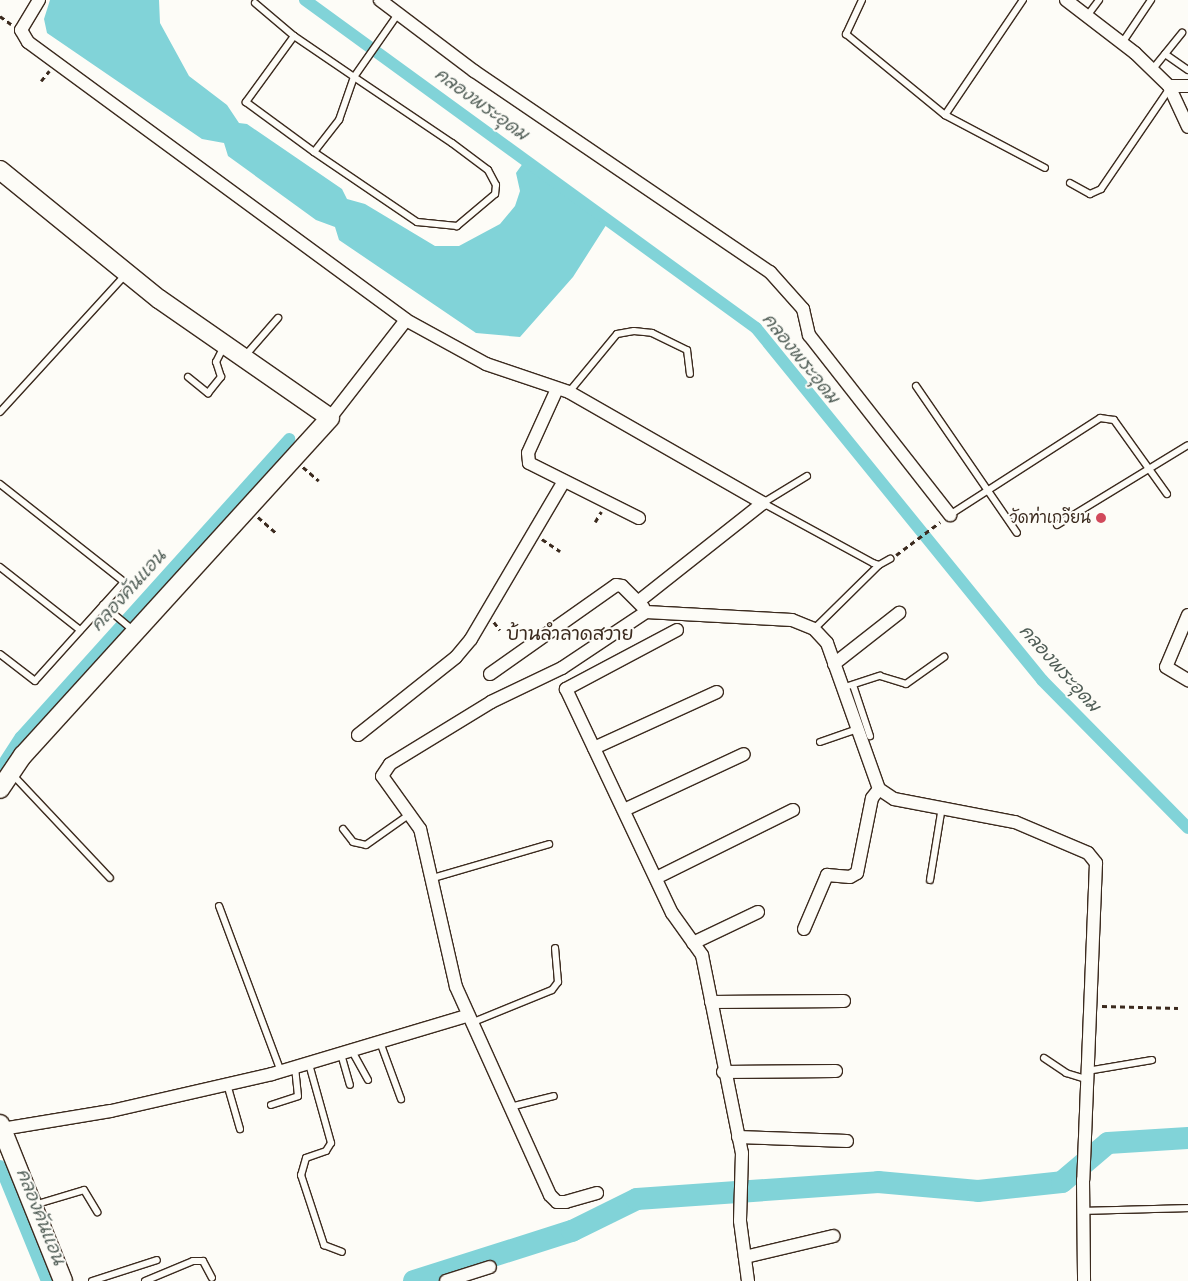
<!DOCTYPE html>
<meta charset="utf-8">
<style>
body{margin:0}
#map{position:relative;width:1188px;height:1281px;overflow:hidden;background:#fdfcf7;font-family:Pangolin,"Playpen Sans Thai",sans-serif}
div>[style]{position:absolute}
.water>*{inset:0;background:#81d3d8}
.canal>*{height:12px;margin:-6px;padding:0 6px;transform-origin:6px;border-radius:6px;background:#81d3d8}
.river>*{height:22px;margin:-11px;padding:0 11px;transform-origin:11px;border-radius:11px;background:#81d3d8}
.path>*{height:2.5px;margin-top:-1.25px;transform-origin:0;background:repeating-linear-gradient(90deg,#3b2a1e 0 5px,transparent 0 9px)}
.roads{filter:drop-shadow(1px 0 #3b2a1e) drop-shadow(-1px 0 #3b2a1e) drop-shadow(0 1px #3b2a1e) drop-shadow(0 -1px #3b2a1e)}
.lane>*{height:6px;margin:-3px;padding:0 3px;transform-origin:3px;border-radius:3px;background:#fdfcf7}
.street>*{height:12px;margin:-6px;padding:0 6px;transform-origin:6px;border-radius:6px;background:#fdfcf7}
.secondary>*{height:18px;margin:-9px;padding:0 9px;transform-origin:9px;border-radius:9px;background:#fdfcf7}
.dots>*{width:14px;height:14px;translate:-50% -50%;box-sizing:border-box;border:2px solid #fdfcf7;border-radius:50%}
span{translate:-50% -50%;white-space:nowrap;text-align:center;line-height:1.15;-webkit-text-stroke:4px #fdfcf7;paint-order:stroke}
.poi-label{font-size:16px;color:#3b2a1e}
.right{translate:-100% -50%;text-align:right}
.water-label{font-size:18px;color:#505d56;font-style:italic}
.quarter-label{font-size:19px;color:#3b2a1e}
</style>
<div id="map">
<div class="water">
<div style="clip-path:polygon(50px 0,159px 0,160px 23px,189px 76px,227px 105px,239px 123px,247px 124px,342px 189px,347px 199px,365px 204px,435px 246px,459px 246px,500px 224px,515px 206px,520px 191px,516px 173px,526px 159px,610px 219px,573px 277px,520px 337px,476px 333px,339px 240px,335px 227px,316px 220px,228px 156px,224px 143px,202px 139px,47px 33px,44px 19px)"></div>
</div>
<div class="canal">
<div style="left:305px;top:0;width:558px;rotate:36.03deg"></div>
<div style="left:756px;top:328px;width:454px;rotate:50.9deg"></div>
<div style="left:1042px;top:680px;width:208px;rotate:45.4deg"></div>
<div style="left:0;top:769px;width:38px;rotate:-57deg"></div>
<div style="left:21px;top:737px;width:401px;rotate:-48deg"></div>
<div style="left:0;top:1166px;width:124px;rotate:67.8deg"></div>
</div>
<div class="river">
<div style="left:414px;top:1281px;width:166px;rotate:-17.6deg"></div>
<div style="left:572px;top:1231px;width:72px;rotate:-26.2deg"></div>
<div style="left:637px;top:1199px;width:242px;rotate:-4deg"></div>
<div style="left:878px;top:1182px;width:100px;rotate:5.1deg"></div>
<div style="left:978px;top:1191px;width:84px;rotate:-6.1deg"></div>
<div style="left:1062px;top:1182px;width:60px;rotate:-40.3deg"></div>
<div style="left:1108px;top:1143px;width:80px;rotate:-3.6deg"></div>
</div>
<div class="path">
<div style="left:0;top:16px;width:14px;rotate:36deg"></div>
<div style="left:41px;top:81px;width:13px;rotate:-51deg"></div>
<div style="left:303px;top:467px;width:21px;rotate:41deg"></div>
<div style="left:258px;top:517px;width:23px;rotate:41deg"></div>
<div style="left:595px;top:522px;width:12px;rotate:-59deg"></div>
<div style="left:542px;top:539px;width:22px;rotate:34deg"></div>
<div style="left:896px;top:555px;width:55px;rotate:-36.9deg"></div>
<div style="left:494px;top:622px;width:10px;rotate:53deg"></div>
<div style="left:1102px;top:1006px;width:76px;rotate:1.5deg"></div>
</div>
<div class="roads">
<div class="lane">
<div style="left:862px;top:0;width:38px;rotate:115deg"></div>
<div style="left:846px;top:34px;width:128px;rotate:39.3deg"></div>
<div style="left:945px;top:115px;width:139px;rotate:-55.9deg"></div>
<div style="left:255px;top:3px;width:51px;rotate:40.2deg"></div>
<div style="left:294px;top:36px;width:73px;rotate:34.3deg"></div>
<div style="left:354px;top:77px;width:118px;rotate:34deg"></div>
<div style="left:452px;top:143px;width:45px;rotate:36.9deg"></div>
<div style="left:488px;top:170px;width:17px;rotate:62deg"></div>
<div style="left:496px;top:185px;width:9px;rotate:96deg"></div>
<div style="left:495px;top:194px;width:50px;rotate:139.9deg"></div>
<div style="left:457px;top:226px;width:40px;rotate:-174.3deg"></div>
<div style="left:417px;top:222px;width:125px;rotate:-145.8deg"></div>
<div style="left:314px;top:152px;width:41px;rotate:-52deg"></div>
<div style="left:339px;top:120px;width:46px;rotate:-70.8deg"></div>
<div style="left:354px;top:77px;width:77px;rotate:-55.1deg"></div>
<div style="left:1087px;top:16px;width:20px;rotate:-53deg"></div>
<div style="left:294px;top:36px;width:82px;rotate:126deg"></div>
<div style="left:246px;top:102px;width:84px;rotate:36.3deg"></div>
<div style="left:1122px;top:43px;width:52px;rotate:-56deg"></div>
<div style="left:1165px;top:54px;width:28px;rotate:35deg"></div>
<div style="left:1152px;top:70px;width:48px;rotate:-51deg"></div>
<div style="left:945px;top:115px;width:113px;rotate:27.9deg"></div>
<div style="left:1070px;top:183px;width:23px;rotate:29deg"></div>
<div style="left:1090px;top:194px;width:12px;rotate:-24deg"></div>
<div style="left:1101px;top:189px;width:122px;rotate:-55.7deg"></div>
<div style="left:244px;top:357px;width:52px;rotate:-48.9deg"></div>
<div style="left:188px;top:377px;width:26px;rotate:39deg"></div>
<div style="left:208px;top:393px;width:21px;rotate:-51deg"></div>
<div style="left:221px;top:377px;width:16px;rotate:-108deg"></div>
<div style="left:216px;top:362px;width:18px;rotate:-63deg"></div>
<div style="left:916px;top:386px;width:178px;rotate:55.5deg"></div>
<div style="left:569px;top:392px;width:75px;rotate:-50.4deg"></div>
<div style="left:617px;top:334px;width:17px;rotate:-10deg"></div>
<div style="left:634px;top:331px;width:18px;rotate:6deg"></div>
<div style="left:652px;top:333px;width:39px;rotate:26deg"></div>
<div style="left:687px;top:350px;width:24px;rotate:83deg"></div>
<div style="left:0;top:412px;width:187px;rotate:-47.6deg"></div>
<div style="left:807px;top:476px;width:52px;rotate:148.5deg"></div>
<div style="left:763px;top:503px;width:125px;rotate:28.6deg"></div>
<div style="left:873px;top:563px;width:6px;rotate:18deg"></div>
<div style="left:879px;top:565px;width:13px;rotate:-29deg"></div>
<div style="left:0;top:484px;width:158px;rotate:38.3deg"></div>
<div style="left:124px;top:582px;width:133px;rotate:132deg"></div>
<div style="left:35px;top:681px;width:44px;rotate:-142.4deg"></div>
<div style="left:948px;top:516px;width:181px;rotate:-32.8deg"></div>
<div style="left:1100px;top:418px;width:14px;rotate:8deg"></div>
<div style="left:1114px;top:420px;width:91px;rotate:54.4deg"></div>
<div style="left:1057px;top:525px;width:153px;rotate:-31.4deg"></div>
<div style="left:0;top:567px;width:102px;rotate:38.2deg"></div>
<div style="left:103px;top:605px;width:40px;rotate:40deg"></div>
<div style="left:814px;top:629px;width:91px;rotate:-44.6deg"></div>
<div style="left:853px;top:685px;width:54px;rotate:71.6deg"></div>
<div style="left:842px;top:688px;width:40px;rotate:-18deg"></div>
<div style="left:880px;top:676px;width:27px;rotate:17deg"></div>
<div style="left:906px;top:684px;width:47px;rotate:-35.4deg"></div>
<div style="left:820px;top:742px;width:37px;rotate:-19deg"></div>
<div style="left:11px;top:773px;width:144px;rotate:46.7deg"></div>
<div style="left:343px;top:829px;width:16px;rotate:52deg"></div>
<div style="left:353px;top:842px;width:13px;rotate:13deg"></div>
<div style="left:366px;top:845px;width:54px;rotate:-35.2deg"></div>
<div style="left:433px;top:878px;width:121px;rotate:-16.3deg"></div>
<div style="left:930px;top:880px;width:74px;rotate:-80.7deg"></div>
<div style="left:219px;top:906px;width:177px;rotate:69.5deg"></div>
<div style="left:471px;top:1023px;width:87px;rotate:-22.2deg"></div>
<div style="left:552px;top:990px;width:10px;rotate:-53deg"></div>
<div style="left:558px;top:982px;width:34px;rotate:-95deg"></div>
<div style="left:380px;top:1042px;width:61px;rotate:69.8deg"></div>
<div style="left:352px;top:1051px;width:33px;rotate:61deg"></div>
<div style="left:341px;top:1054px;width:32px;rotate:74deg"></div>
<div style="left:1044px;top:1058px;width:27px;rotate:34deg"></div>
<div style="left:1066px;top:1073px;width:21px;rotate:17deg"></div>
<div style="left:309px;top:1064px;width:82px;rotate:74.4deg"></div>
<div style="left:331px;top:1143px;width:9px;rotate:122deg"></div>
<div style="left:326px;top:1151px;width:21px;rotate:161deg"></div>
<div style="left:306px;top:1158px;width:18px;rotate:106deg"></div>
<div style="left:301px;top:1175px;width:74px;rotate:71.8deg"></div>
<div style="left:324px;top:1245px;width:19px;rotate:21deg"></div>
<div style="left:1087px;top:1071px;width:66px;rotate:-9.6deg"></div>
<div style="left:227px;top:1084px;width:47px;rotate:73.9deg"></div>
<div style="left:271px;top:1105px;width:28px;rotate:-18deg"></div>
<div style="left:298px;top:1096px;width:28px;rotate:-96deg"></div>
<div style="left:510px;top:1107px;width:45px;rotate:-14deg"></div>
<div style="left:34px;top:1205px;width:52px;rotate:-16.7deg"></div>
<div style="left:84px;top:1190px;width:26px;rotate:59deg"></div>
<div style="left:1083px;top:1211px;width:105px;rotate:-1.6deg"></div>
<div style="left:92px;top:1281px;width:68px;rotate:-17.9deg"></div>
<div style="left:145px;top:1281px;width:52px;rotate:-22.6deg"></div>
<div style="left:193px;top:1261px;width:10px"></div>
<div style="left:203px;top:1261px;width:19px;rotate:62deg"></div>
</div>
<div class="street">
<div style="left:39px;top:0;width:35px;rotate:121deg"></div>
<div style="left:21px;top:30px;width:14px;rotate:60deg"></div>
<div style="left:28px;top:42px;width:469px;rotate:36.3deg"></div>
<div style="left:406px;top:320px;width:91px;rotate:28.8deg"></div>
<div style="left:486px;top:364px;width:88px;rotate:18.6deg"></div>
<div style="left:569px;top:392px;width:224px;rotate:29.8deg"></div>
<div style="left:763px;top:503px;width:158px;rotate:141.7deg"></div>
<div style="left:380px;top:0;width:118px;rotate:37.1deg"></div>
<div style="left:474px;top:71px;width:358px;rotate:34.2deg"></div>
<div style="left:770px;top:272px;width:50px;rotate:48.3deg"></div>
<div style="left:803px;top:309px;width:27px;rotate:77deg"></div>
<div style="left:809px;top:335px;width:229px;rotate:51.9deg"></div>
<div style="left:1066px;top:0;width:87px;rotate:37.5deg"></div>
<div style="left:1135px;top:53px;width:47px;rotate:44.1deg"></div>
<div style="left:1169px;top:86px;width:45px;rotate:65.1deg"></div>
<div style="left:1169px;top:86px;width:19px"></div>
<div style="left:557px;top:389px;width:70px;rotate:114.4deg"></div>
<div style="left:528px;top:453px;width:10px;rotate:84deg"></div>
<div style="left:529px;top:463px;width:123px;rotate:26.6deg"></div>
<div style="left:330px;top:418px;width:124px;rotate:-52.2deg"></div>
<div style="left:1188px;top:615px;width:56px;rotate:112.9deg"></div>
<div style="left:1166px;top:667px;width:26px;rotate:31deg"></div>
<div style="left:677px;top:630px;width:126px;rotate:152deg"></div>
<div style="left:566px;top:689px;width:248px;rotate:64.7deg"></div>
<div style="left:672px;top:913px;width:52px;rotate:54.5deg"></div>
<div style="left:702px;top:955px;width:202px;rotate:78.6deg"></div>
<div style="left:742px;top:1153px;width:68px;rotate:91.7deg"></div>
<div style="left:740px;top:1221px;width:61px;rotate:82.4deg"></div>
<div style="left:834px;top:664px;width:83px;rotate:-38.1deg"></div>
<div style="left:490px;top:674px;width:154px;rotate:-35.2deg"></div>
<div style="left:616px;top:585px;width:6px;rotate:9deg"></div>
<div style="left:622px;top:586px;width:30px;rotate:45deg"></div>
<div style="left:358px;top:735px;width:125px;rotate:-38.5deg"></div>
<div style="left:456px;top:657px;width:23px;rotate:-50deg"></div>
<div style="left:471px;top:639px;width:183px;rotate:-59.5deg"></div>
<div style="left:594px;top:748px;width:135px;rotate:-24.5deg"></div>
<div style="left:624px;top:810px;width:132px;rotate:-25deg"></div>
<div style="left:656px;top:878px;width:153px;rotate:-26.4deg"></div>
<div style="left:804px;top:929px;width:59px;rotate:-66.9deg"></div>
<div style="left:827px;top:875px;width:23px;rotate:5deg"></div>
<div style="left:850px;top:877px;width:8px;rotate:-30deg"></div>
<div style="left:857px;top:873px;width:76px;rotate:-78.7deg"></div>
<div style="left:872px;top:798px;width:11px;rotate:-52deg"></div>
<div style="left:693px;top:943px;width:72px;rotate:-25.5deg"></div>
<div style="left:711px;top:1002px;width:133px;rotate:-0.4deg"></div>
<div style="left:723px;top:1072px;width:113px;rotate:-0.5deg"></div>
<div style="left:2px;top:1129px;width:110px;rotate:-9.4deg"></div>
<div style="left:111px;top:1111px;width:165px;rotate:-12.9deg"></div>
<div style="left:272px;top:1074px;width:202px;rotate:-16.6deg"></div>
<div style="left:738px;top:1137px;width:109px;rotate:2.1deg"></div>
<div style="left:597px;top:1193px;width:32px;rotate:164deg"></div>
<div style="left:566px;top:1202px;width:9px;rotate:180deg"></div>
<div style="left:557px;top:1202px;width:10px;rotate:-135deg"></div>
<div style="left:550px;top:1195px;width:228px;rotate:-114.3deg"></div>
<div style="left:456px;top:987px;width:162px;rotate:-102.8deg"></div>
<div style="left:420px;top:829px;width:65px;rotate:-125.6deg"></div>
<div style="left:382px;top:776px;width:14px;rotate:-56deg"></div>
<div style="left:390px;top:764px;width:119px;rotate:-31.5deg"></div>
<div style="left:491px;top:702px;width:79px;rotate:-25.6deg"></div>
<div style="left:562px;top:668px;width:101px;rotate:-33.7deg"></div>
<div style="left:646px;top:612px;width:146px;rotate:3.1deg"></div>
<div style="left:792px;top:620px;width:24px;rotate:22deg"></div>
<div style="left:814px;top:629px;width:19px;rotate:47deg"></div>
<div style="left:827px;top:643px;width:155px;rotate:70.4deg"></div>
<div style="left:879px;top:789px;width:18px;rotate:34deg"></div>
<div style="left:894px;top:799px;width:123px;rotate:10.8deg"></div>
<div style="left:1015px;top:822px;width:79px;rotate:23deg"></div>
<div style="left:1088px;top:853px;width:13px;rotate:51deg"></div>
<div style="left:1096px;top:863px;width:317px;rotate:92.3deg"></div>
<div style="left:1083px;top:1180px;width:101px;rotate:89.4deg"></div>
<div style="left:745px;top:1257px;width:91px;rotate:-13.3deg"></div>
<div style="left:446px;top:1281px;width:46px;rotate:-17.7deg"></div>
</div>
<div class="secondary">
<div style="left:0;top:170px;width:205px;rotate:39.1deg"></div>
<div style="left:159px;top:299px;width:208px;rotate:34.8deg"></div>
<div style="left:330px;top:418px;width:456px;rotate:132.3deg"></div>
<div style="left:23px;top:755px;width:41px;rotate:124.1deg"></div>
<div style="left:0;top:1124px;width:169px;rotate:68.1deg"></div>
</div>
</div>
<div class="dots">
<div style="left:1101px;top:518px;background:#d1495b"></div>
</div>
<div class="poi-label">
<span class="right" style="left:1091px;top:518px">วัดท่าเกวียน</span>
</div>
<div class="water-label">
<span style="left:481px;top:105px;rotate:36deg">คลองพระอุดม</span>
<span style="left:800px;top:359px;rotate:51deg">คลองพระอุดม</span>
<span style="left:129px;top:591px;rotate:-48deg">คลองคันแอน</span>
<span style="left:1059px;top:669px;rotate:48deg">คลองพระอุดม</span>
<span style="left:40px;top:1217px;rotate:68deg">คลองคันแอน</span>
</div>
<div class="quarter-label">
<span style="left:570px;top:635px">บ้านลำลาดสวาย</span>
</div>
</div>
